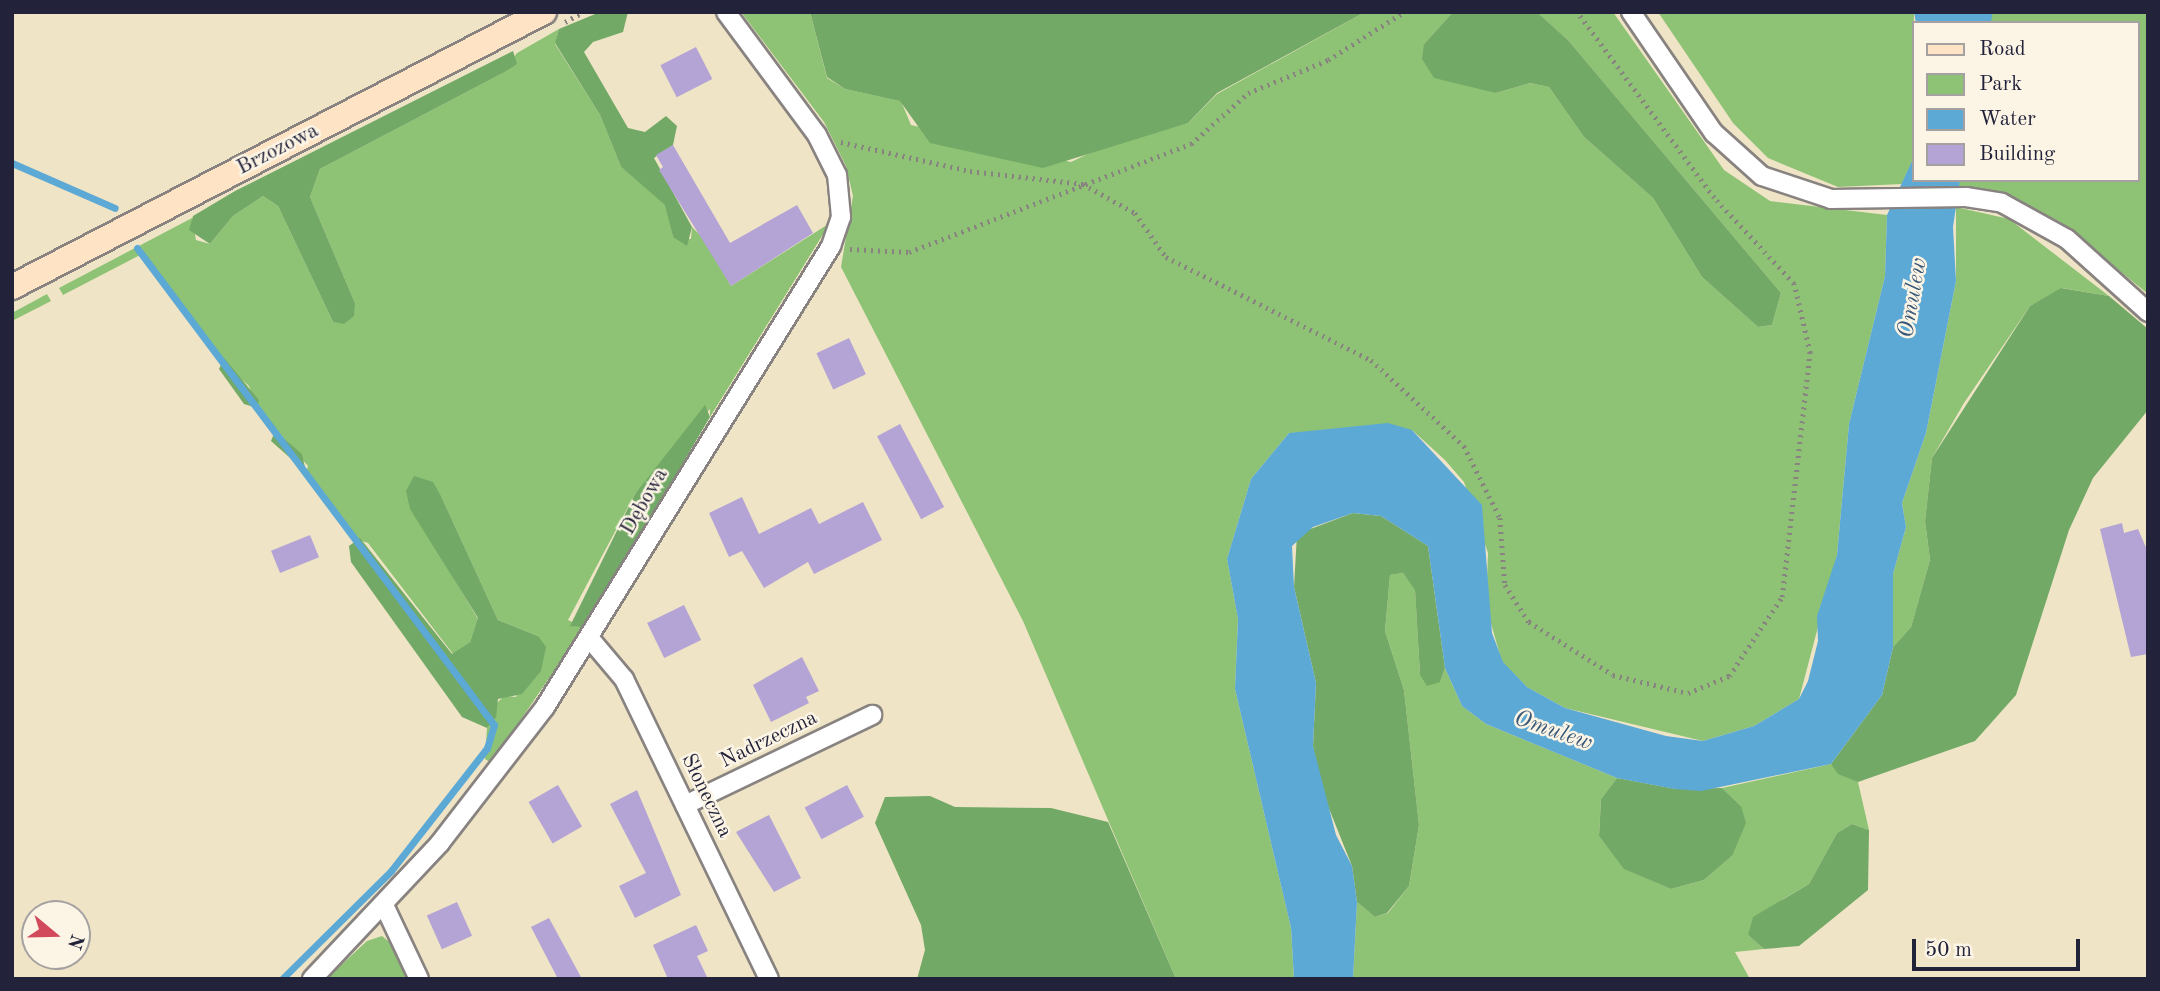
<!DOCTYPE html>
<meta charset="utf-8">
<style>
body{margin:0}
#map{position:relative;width:2160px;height:991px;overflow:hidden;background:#efe4c6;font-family:"Old Standard TT",serif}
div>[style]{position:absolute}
.green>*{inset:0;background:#8ec375}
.forest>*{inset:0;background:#72a966}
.water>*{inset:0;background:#5ca9d5}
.stream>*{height:7px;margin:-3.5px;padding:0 3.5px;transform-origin:3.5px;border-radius:3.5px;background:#5ca9d5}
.building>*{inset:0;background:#b4a3d5;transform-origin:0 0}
.path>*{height:4.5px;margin-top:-2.25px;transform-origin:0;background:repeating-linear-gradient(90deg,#888380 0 2px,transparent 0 7px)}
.roads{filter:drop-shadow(2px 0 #888380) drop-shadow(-2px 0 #888380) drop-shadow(0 2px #888380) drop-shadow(0 -2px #888380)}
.minor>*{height:18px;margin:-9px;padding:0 9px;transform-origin:9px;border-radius:9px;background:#fff}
.secondary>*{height:24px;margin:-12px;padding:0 12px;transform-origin:12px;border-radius:12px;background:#fee4c5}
span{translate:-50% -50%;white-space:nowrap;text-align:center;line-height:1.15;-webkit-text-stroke:5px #fcf5e5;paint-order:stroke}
.street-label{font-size:21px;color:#22223b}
.water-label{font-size:23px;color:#395879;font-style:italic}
.frame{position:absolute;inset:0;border:14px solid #22223b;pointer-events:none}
.legend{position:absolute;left:1912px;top:21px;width:228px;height:161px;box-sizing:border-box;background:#fcf5e5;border:2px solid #a5a1a1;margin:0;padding:9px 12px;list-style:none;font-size:21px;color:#22223b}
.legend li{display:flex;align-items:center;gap:14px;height:35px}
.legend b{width:35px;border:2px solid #a5a1a1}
.north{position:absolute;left:21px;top:900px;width:70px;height:70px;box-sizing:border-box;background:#fcf5e5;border:2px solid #a5a1a1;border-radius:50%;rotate:109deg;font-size:19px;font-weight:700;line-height:28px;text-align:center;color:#22223b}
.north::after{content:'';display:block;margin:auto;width:24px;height:32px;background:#d1495b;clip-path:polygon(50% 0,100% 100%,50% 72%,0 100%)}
.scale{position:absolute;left:1912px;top:939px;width:168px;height:32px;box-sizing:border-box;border:4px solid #22223b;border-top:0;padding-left:9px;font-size:21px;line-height:24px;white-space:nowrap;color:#22223b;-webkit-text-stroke:5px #fcf5e5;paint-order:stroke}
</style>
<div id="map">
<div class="green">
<div style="clip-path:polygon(741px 12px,810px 12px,827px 78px,845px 89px,901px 101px,911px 125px,1071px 162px,1119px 139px,1188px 123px,1217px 94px,1365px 12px,1453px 12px,1424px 44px,1496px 93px,1530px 83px,1549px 87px,1584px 137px,1653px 198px,1702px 277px,1758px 327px,1772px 325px,1781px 293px,1568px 40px,1537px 12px,1613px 12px,1724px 170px,1770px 201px,1887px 215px,1885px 276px,1849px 424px,1837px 555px,1799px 699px,1754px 726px,1703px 741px,1565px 708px,1527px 687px,1502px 662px,1486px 606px,1488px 553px,1464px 482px,1445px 460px,1412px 430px,1289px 433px,1251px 479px,1227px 559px,1238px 619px,1235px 689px,1291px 928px,1294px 979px,1176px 979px,1023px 621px,841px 267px,853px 196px,846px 166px,824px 122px)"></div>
<div style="clip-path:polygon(1658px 12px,1914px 12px,1913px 159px,1902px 184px,1838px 187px,1768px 158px,1733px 123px)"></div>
<div style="clip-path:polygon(1991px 12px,2148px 12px,2148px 294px,2060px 222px,2014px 198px,1958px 187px,1960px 180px,2137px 180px,2137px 23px,1991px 23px)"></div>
<div style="clip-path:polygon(559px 29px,555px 44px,600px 115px,621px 167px,666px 205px,673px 237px,691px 239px,692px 227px,706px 241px,731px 286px,830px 223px,710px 417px,710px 409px,635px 494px,568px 620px,584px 627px,491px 763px,485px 759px,487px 728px,496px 718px,495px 705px,504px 696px,516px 697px,538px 636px,498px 620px,442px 498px,426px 532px,478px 619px,470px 642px,453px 654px,368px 543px,356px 539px,306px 472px,308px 466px,257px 408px,249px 386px,219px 359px,142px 254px,63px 295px,59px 288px,192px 218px,196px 240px,210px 244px,233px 216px,263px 196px,278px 206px,333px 322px,344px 323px,355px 303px,310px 197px,320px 169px,501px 74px,517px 53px)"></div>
<div style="clip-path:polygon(1956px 207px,2009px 219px,2109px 296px,2062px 288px,2030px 306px,1964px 403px,1932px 458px,1925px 521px,1930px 560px,1911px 627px,1893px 647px,1893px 574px,1906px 527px,1902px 503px,1926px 433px,1956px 281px)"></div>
<div style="clip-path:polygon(47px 294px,51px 301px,12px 321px,12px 313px)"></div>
<div style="clip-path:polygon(1403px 573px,1415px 589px,1420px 675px,1440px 682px,1445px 668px,1462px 706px,1486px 724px,1617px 778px,1601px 799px,1599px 836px,1625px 869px,1671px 889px,1704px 880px,1732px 856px,1741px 806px,1722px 788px,1831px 764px,1858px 782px,1869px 830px,1852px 824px,1837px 833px,1809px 884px,1783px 899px,1748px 935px,1764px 949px,1735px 952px,1750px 979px,1353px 979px,1357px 902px,1375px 917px,1388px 913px,1409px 886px,1419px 825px,1404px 690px,1385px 631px,1390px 575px)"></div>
<div style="clip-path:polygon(382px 936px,398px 949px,410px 979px,326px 979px,367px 941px)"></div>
</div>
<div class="forest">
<div style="clip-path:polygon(600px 12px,628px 12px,623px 32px,593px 42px,584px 52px,628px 128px,645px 132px,666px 116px,677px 126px,673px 145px,654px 158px,692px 227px,687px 246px,673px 237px,665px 205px,621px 167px,600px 115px,555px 43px,559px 29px)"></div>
<div style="clip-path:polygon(810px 12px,1365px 12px,1217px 93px,1188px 123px,1043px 168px,930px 143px,900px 101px,845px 89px,827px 77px)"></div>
<div style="clip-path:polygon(1453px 12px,1537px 12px,1568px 40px,1781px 293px,1772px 325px,1758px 327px,1702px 277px,1653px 198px,1584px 137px,1549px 87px,1530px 83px,1496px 93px,1434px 78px,1422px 59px,1424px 44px)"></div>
<div style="clip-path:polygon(513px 51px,517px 64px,501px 74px,320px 169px,310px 197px,355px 303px,354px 316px,344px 324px,333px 322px,278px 206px,263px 196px,233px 216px,210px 244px,189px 230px,193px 216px,235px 191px)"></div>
<div style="clip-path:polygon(2061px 288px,2109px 296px,2148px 329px,2148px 410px,2093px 478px,2069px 530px,2016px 695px,1975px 741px,1858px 782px,1838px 774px,1831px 764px,1882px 695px,1893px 647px,1911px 627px,1930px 560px,1925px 521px,1932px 458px,2030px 306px)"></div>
<div style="clip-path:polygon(224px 358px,259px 400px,257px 408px,244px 404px,219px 369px)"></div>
<div style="clip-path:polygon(705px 405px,710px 417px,604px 597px,584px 627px,570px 626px,635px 494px)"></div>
<div style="clip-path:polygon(275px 431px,302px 454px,306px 472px,271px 441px)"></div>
<div style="clip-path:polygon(414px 476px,433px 482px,442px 498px,498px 620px,538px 636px,546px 647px,541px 671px,522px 694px,498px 699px,496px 718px,487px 728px,462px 717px,351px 562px,349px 546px,360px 538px,452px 654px,470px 642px,478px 618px,410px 509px,406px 491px)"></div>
<div style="clip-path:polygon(1353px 513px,1381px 516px,1428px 546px,1445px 668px,1440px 682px,1427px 686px,1420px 675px,1415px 590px,1403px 573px,1390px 575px,1385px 631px,1404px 690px,1419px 825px,1409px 886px,1387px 913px,1375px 917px,1357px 902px,1352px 866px,1322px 791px,1313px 746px,1316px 683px,1294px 587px,1297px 534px)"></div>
<div style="clip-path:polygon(1617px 778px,1676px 789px,1722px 788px,1741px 806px,1746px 823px,1732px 856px,1704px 880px,1671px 889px,1624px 869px,1599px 836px,1601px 799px)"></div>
<div style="clip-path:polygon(930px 796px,955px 807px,1051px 808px,1108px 822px,1176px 979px,917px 979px,925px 950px,921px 925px,875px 823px,885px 797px)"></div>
<div style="clip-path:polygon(1852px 824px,1869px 830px,1868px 890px,1799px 946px,1764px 949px,1748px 935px,1753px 917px,1809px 884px,1837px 833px)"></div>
</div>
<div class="water">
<div style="clip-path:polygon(1914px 12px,1991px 12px,1992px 15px,1991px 23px,1916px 23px)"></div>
<div style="clip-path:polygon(1913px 159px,1913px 180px,1960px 180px,1953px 227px,1956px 281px,1926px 433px,1902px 503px,1906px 527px,1893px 574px,1893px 647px,1882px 695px,1831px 764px,1701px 791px,1675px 789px,1617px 778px,1486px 724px,1462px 706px,1445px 668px,1428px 546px,1381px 516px,1353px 513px,1313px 527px,1292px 546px,1294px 587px,1316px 683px,1313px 746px,1336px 835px,1352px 866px,1357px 902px,1353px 979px,1294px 979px,1291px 928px,1235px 689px,1238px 619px,1227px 559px,1251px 479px,1289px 433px,1388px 423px,1412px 430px,1482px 505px,1492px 633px,1503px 662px,1527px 687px,1565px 708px,1666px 736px,1703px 741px,1754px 726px,1799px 699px,1808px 681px,1818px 641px,1817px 616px,1837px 555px,1849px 424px,1885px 276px,1887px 215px)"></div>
</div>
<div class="stream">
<div style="left:12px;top:163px;width:112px;rotate:23.6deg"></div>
<div style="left:137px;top:248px;width:596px;rotate:53.19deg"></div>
<div style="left:494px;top:725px;width:24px;rotate:107deg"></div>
<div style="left:487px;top:748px;width:156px;rotate:128deg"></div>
<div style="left:391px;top:871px;width:153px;rotate:135.3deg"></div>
</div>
<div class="building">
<div style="left:696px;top:47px;width:36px;height:40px;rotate:63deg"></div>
<div style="clip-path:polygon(673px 145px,730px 243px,797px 205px,813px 233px,731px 286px,659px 170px,663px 167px,656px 155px)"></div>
<div style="left:849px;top:338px;width:40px;height:36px;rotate:65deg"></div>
<div style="left:900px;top:424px;width:94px;height:26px;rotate:62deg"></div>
<div style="clip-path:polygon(742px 497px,759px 534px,811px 508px,819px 524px,863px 502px,882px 540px,814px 574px,808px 562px,764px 588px,742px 551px,729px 557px,709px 513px)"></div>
<div style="clip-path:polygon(2122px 523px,2124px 533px,2138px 529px,2148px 552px,2148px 654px,2131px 657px,2100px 529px)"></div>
<div style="left:310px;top:535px;width:24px;height:42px;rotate:68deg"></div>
<div style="left:684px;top:605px;width:39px;height:41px;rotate:64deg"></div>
<div style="clip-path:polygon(802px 657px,819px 691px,806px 697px,809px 703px,771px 722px,753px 685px)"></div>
<div style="left:558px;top:785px;width:48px;height:34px;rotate:60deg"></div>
<div style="left:847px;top:785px;width:36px;height:48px;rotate:62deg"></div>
<div style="clip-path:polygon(637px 790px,681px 895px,635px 918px,619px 886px,646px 873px,610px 804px)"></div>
<div style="clip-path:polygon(769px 815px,801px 878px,774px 892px,736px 832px)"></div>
<div style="left:457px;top:902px;width:37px;height:33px;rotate:66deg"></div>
<div style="clip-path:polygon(549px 918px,582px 979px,558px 979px,531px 927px)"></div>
<div style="clip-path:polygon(696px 925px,708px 951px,697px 956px,708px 979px,668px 979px,653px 945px)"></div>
</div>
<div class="path">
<div style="left:565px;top:22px;width:21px;rotate:-29deg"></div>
<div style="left:841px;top:142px;width:132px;rotate:12.7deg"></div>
<div style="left:970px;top:171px;width:114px;rotate:6.6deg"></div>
<div style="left:1083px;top:184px;width:60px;rotate:29.1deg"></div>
<div style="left:1135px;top:213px;width:54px;rotate:54.8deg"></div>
<div style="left:1166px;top:257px;width:229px;rotate:26.7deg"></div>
<div style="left:1371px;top:360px;width:127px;rotate:42.8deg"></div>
<div style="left:1464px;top:446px;width:80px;rotate:63.4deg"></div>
<div style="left:1500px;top:518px;width:67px;rotate:85.7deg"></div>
<div style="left:1505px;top:585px;width:44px;rotate:57deg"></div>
<div style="left:1529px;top:622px;width:99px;rotate:32.2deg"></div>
<div style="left:1613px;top:675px;width:77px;rotate:13.5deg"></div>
<div style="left:1688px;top:693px;width:44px;rotate:-22.5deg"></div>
<div style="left:1729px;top:676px;width:95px;rotate:-56.1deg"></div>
<div style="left:1782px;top:597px;width:246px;rotate:-83.5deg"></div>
<div style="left:1810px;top:353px;width:71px;rotate:-103.1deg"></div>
<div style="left:1794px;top:284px;width:117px;rotate:-132.9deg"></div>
<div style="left:1714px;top:198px;width:231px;rotate:-126.4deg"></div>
<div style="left:850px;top:249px;width:59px;rotate:2.9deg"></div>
<div style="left:909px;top:252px;width:302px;rotate:-21deg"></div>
<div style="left:1191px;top:144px;width:76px;rotate:-41.8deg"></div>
<div style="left:1248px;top:93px;width:87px;rotate:-22.4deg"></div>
<div style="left:1328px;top:60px;width:90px;rotate:-32.3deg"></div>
</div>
<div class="roads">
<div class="minor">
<div style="left:1631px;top:12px;width:147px;rotate:55.6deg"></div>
<div style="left:1714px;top:133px;width:64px;rotate:41.9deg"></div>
<div style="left:1762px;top:176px;width:73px;rotate:18.4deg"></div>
<div style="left:1831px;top:199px;width:135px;rotate:-0.8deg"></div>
<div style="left:1966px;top:197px;width:36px;rotate:9deg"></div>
<div style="left:2002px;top:203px;width:74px;rotate:29deg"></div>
<div style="left:2067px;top:239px;width:109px;rotate:42deg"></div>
<div style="left:591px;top:640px;width:51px;rotate:49.8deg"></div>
<div style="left:624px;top:679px;width:333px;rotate:64.2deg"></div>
<div style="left:685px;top:805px;width:208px;rotate:-25.7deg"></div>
<div style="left:384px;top:905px;width:82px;rotate:64.7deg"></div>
<div style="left:312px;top:979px;width:187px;rotate:-46.7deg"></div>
<div style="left:440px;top:843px;width:172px;rotate:-52.3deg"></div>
<div style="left:545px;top:707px;width:543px;rotate:-58.18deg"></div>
<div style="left:831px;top:246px;width:31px;rotate:-71deg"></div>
<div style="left:841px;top:217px;width:42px;rotate:-95.4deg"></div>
<div style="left:837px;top:175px;width:45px;rotate:-116.6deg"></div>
<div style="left:817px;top:135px;width:153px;rotate:-126.5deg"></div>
</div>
<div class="secondary">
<div style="left:12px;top:287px;width:599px;rotate:-27.34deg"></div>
</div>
</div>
<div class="street-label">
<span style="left:278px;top:150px;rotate:-27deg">Brzozowa</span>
<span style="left:645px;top:502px;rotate:-60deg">Dębowa</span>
<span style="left:769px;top:740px;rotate:-26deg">Nadrzeczna</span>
<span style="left:706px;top:796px;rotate:64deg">Słoneczna</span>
</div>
<div class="water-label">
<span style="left:1913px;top:298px;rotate:-80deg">Omulew</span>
<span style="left:1553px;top:731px;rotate:19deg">Omulew</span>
</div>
<div class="frame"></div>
<ul class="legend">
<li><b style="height:9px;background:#fee4c5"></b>Road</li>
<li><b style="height:19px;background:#8ec375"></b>Park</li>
<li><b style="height:19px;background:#5ca9d5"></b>Water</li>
<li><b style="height:19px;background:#b4a3d5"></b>Building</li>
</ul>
<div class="north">N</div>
<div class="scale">50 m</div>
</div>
